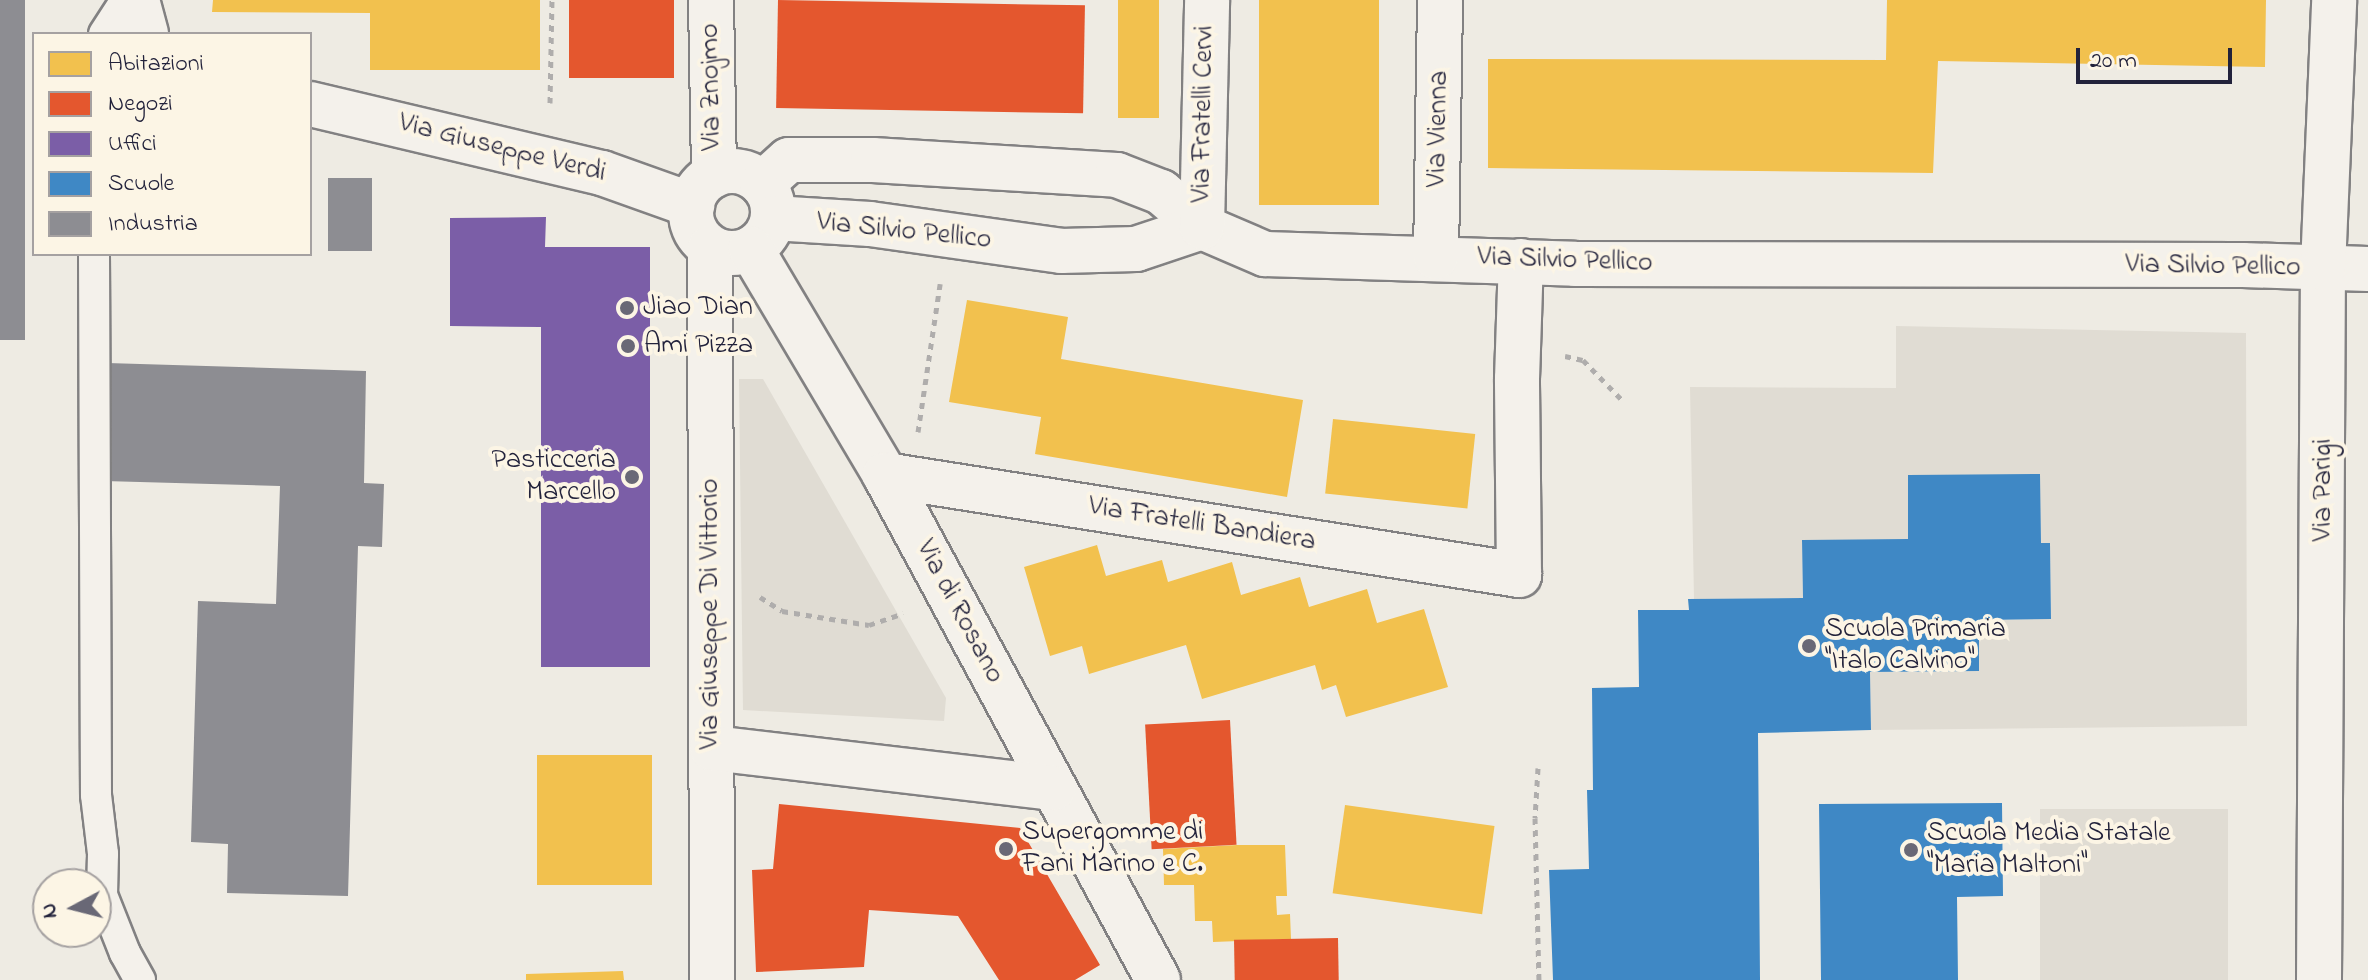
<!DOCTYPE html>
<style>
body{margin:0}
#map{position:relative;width:2368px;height:980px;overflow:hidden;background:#eeebe3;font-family:"Indie Flower",sans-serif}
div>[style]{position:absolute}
.green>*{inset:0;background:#e0dcd3;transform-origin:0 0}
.homes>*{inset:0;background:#f2c14e;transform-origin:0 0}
.shops>*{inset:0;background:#e4572e;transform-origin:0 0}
.offices>*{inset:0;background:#7b5ea7}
.schools>*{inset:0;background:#3f88c5}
.industry>*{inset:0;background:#8d8d92;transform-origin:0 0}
.path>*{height:5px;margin-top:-2.5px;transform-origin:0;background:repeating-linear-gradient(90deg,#afadac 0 6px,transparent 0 12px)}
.roads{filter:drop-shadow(2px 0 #828182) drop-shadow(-2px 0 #828182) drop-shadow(0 2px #828182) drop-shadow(0 -2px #828182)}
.service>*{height:30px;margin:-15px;padding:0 15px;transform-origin:15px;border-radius:15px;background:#f4f1eb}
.minor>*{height:44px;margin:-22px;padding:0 22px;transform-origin:22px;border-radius:22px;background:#f4f1eb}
.minor>.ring{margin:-22px;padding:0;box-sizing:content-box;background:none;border:44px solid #f4f1eb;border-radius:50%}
.dots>*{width:22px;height:22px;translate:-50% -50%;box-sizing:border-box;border:4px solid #fcf5e5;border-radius:50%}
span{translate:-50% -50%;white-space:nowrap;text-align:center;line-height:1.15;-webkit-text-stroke:8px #fcf5e5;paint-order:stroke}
.street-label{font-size:28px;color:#22223b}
.poi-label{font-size:28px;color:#22223b}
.left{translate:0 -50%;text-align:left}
.right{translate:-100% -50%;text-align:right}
.legend{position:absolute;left:32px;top:32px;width:280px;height:224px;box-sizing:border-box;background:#fcf5e5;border:2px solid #a5a1a1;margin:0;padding:10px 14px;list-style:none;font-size:24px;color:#22223b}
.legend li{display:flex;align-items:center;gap:16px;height:40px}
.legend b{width:40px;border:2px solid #a5a1a1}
.north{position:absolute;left:32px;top:868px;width:80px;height:80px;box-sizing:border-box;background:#fcf5e5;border:2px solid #a5a1a1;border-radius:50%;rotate:263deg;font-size:22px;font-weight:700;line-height:32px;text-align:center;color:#22223b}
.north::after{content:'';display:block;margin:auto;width:28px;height:36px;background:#696876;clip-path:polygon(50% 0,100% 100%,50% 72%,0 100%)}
.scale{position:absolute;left:2076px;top:48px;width:156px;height:36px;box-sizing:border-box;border:4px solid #22223b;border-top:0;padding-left:10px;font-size:24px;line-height:28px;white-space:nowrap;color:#22223b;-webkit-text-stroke:6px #fcf5e5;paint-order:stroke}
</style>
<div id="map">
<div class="green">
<div style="clip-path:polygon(1896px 326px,2246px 333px,2247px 726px,1871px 730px,1870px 672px,1979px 671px,1979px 620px,2051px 619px,2050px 543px,1802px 540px,1803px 598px,1694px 599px,1690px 387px,1896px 388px)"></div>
<div style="clip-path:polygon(739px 379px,763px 379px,946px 698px,944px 721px,743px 710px)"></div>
<div style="left:2040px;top:809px;width:188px;height:171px"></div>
</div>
<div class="homes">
<div style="clip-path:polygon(213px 0,540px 0,540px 70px,370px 70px,370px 13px,212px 12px)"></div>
<div style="left:1118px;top:0;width:41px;height:118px"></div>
<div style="left:1259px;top:0;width:120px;height:205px"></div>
<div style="clip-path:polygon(1887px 0,2266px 0,2265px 67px,1938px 61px,1933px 173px,1488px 168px,1488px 59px,1886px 60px)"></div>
<div style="clip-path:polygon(967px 300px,1068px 317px,1061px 359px,1303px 400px,1287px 497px,1035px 454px,1041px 417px,949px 402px)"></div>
<div style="left:1333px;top:419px;width:143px;height:75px;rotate:6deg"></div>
<div style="clip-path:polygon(1097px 545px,1106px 576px,1162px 560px,1168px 582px,1232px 562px,1241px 595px,1300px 577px,1309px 607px,1367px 589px,1377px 623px,1424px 609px,1448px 687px,1346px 717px,1336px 685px,1322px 690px,1315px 665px,1202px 699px,1186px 645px,1089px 674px,1082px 646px,1050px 656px,1024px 567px)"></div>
<div style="left:537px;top:755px;width:115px;height:130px"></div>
<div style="left:1345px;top:805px;width:151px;height:89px;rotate:8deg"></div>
<div style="clip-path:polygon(1237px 845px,1285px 845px,1287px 896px,1276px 896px,1277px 915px,1290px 914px,1291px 939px,1213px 942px,1212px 921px,1195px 921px,1194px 885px,1164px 885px,1163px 849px)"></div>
<div style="clip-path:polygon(623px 971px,624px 980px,526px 980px,526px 974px)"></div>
</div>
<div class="shops">
<div style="left:569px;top:0;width:105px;height:78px"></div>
<div style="left:778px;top:0;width:307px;height:108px;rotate:1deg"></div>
<div style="left:1230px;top:720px;width:125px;height:85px;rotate:87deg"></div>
<div style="clip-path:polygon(779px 804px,1020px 828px,1100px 965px,1075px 980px,999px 980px,958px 916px,869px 910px,864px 967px,756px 972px,752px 870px,773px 869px)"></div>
<div style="left:1338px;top:938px;width:42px;height:104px;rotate:89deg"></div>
</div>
<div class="offices">
<div style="clip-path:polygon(546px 217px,545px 247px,650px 247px,650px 667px,541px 667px,541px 327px,450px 326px,450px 218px)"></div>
</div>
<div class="schools">
<div style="clip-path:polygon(2040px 474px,2041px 543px,2050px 543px,2051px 619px,1979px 620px,1979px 671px,1870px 672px,1871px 730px,1758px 733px,1760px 980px,1553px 980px,1549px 870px,1589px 869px,1587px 790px,1593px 790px,1592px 688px,1639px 687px,1638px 610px,1689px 610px,1688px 599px,1803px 598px,1802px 540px,1908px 539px,1908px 475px)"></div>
<div style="clip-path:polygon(2002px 803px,2003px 896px,1957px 897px,1958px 980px,1821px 980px,1819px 804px)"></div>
</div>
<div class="industry">
<div style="left:0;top:0;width:25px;height:340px"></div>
<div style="left:328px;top:178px;width:44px;height:73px"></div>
<div style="clip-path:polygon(107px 363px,366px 371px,364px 483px,384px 484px,382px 547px,358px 546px,348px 896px,227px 893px,228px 844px,191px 842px,198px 601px,276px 604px,280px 486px,104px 481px)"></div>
</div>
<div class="path">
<div style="left:550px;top:103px;width:103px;rotate:-88.9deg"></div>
<div style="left:1565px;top:356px;width:18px;rotate:13deg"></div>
<div style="left:1583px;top:360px;width:57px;rotate:45.7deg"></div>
<div style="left:918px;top:432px;width:150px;rotate:-81.5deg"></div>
<div style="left:760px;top:597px;width:26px;rotate:32deg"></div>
<div style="left:782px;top:611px;width:88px;rotate:9.1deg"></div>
<div style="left:869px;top:625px;width:36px;rotate:-19deg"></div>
<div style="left:1538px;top:768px;width:50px;rotate:93.4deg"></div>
<div style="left:1535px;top:818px;width:162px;rotate:88.6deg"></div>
</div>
<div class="roads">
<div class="service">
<div style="left:104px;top:34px;width:40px;rotate:-57.1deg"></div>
<div style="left:94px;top:254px;width:541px;rotate:89.79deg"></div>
<div style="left:96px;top:795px;width:59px;rotate:83.2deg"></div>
<div style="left:103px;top:854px;width:41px;rotate:91.4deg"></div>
<div style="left:102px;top:895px;width:62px;rotate:68.4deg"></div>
<div style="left:125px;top:953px;width:31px;rotate:61deg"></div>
</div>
<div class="minor">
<div style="left:137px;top:0;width:35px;rotate:75deg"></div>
<div style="left:711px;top:0;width:175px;rotate:89deg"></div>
<div style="left:310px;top:104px;width:300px;rotate:13.3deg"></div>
<div style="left:602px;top:173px;width:96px;rotate:19.6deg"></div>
<div class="ring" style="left:691px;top:171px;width:38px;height:38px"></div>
<div style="left:762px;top:184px;width:36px;rotate:-42deg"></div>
<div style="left:789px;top:160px;width:84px"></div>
<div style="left:873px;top:160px;width:244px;rotate:3.5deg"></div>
<div style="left:1117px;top:175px;width:47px;rotate:21.1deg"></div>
<div style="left:1161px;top:192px;width:54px;rotate:40.5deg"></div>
<div style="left:1202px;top:227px;width:69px;rotate:23.2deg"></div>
<div style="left:1265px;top:254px;width:310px;rotate:1.8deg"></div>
<div style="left:1575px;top:264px;width:668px;rotate:0.09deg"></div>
<div style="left:2243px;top:265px;width:125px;rotate:1.8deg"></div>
<div style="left:773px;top:218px;width:97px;rotate:3.5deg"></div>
<div style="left:870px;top:224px;width:193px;rotate:8deg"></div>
<div style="left:1061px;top:251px;width:75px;rotate:-1.5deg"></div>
<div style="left:1136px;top:249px;width:70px;rotate:-18.4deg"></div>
<div style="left:1202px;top:227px;width:227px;rotate:-88.7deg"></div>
<div style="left:710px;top:248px;width:732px;rotate:89.84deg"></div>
<div style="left:751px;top:249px;width:263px;rotate:59.3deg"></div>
<div style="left:885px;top:475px;width:574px;rotate:61.6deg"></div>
<div style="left:1436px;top:257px;width:257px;rotate:-89.1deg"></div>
<div style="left:885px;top:475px;width:642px;rotate:8.96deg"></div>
<div style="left:1519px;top:575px;width:196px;rotate:-90.6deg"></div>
<div style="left:1517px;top:379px;width:118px;rotate:-88.1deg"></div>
<div style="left:712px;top:748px;width:344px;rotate:6.7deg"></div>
<div style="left:2319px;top:980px;width:712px;rotate:-89.68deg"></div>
<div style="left:2323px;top:268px;width:268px;rotate:-87.6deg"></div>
</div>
</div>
<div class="dots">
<div style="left:627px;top:308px;background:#696876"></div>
<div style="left:628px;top:346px;background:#696876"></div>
<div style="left:632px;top:477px;background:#696876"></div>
<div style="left:1809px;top:646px;background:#696876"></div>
<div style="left:1006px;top:849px;background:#696876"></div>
<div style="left:1911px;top:850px;background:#696876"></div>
</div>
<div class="street-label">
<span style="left:712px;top:87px;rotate:-91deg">Via Znojmo</span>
<span style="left:1204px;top:114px;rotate:-89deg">Via Fratelli Cervi</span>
<span style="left:1439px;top:129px;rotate:-89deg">Via Vienna</span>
<span style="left:502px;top:149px;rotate:14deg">Via Giuseppe Verdi</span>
<span style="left:904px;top:232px;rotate:6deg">Via Silvio Pellico</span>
<span style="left:1565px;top:261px;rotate:2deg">Via Silvio Pellico</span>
<span style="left:2213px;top:267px;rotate:1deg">Via Silvio Pellico</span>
<span style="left:2324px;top:490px;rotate:-90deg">Via Parigi</span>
<span style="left:1202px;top:525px;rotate:9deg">Via Fratelli Bandiera</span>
<span style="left:959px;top:612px;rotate:62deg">Via di Rosano</span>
<span style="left:711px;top:614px;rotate:-90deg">Via Giuseppe Di Vittorio</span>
</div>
<div class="poi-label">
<span class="left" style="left:643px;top:308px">Jiao Dian</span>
<span class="left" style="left:644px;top:346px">Ami Pizza</span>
<span class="right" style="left:616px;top:477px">Pasticceria<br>Marcello</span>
<span class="left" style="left:1825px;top:646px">Scuola Primaria<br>"Italo Calvino"</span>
<span class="left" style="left:1022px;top:849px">Supergomme di<br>Fani Marino e C.</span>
<span class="left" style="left:1927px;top:850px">Scuola Media Statale<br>"Maria Maltoni"</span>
</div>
<ul class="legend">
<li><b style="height:22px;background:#f2c14e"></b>Abitazioni</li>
<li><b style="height:22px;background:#e4572e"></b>Negozi</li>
<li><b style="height:22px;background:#7b5ea7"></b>Uffici</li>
<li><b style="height:22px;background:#3f88c5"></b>Scuole</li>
<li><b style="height:22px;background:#8d8d92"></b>Industria</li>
</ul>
<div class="north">N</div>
<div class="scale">20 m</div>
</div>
